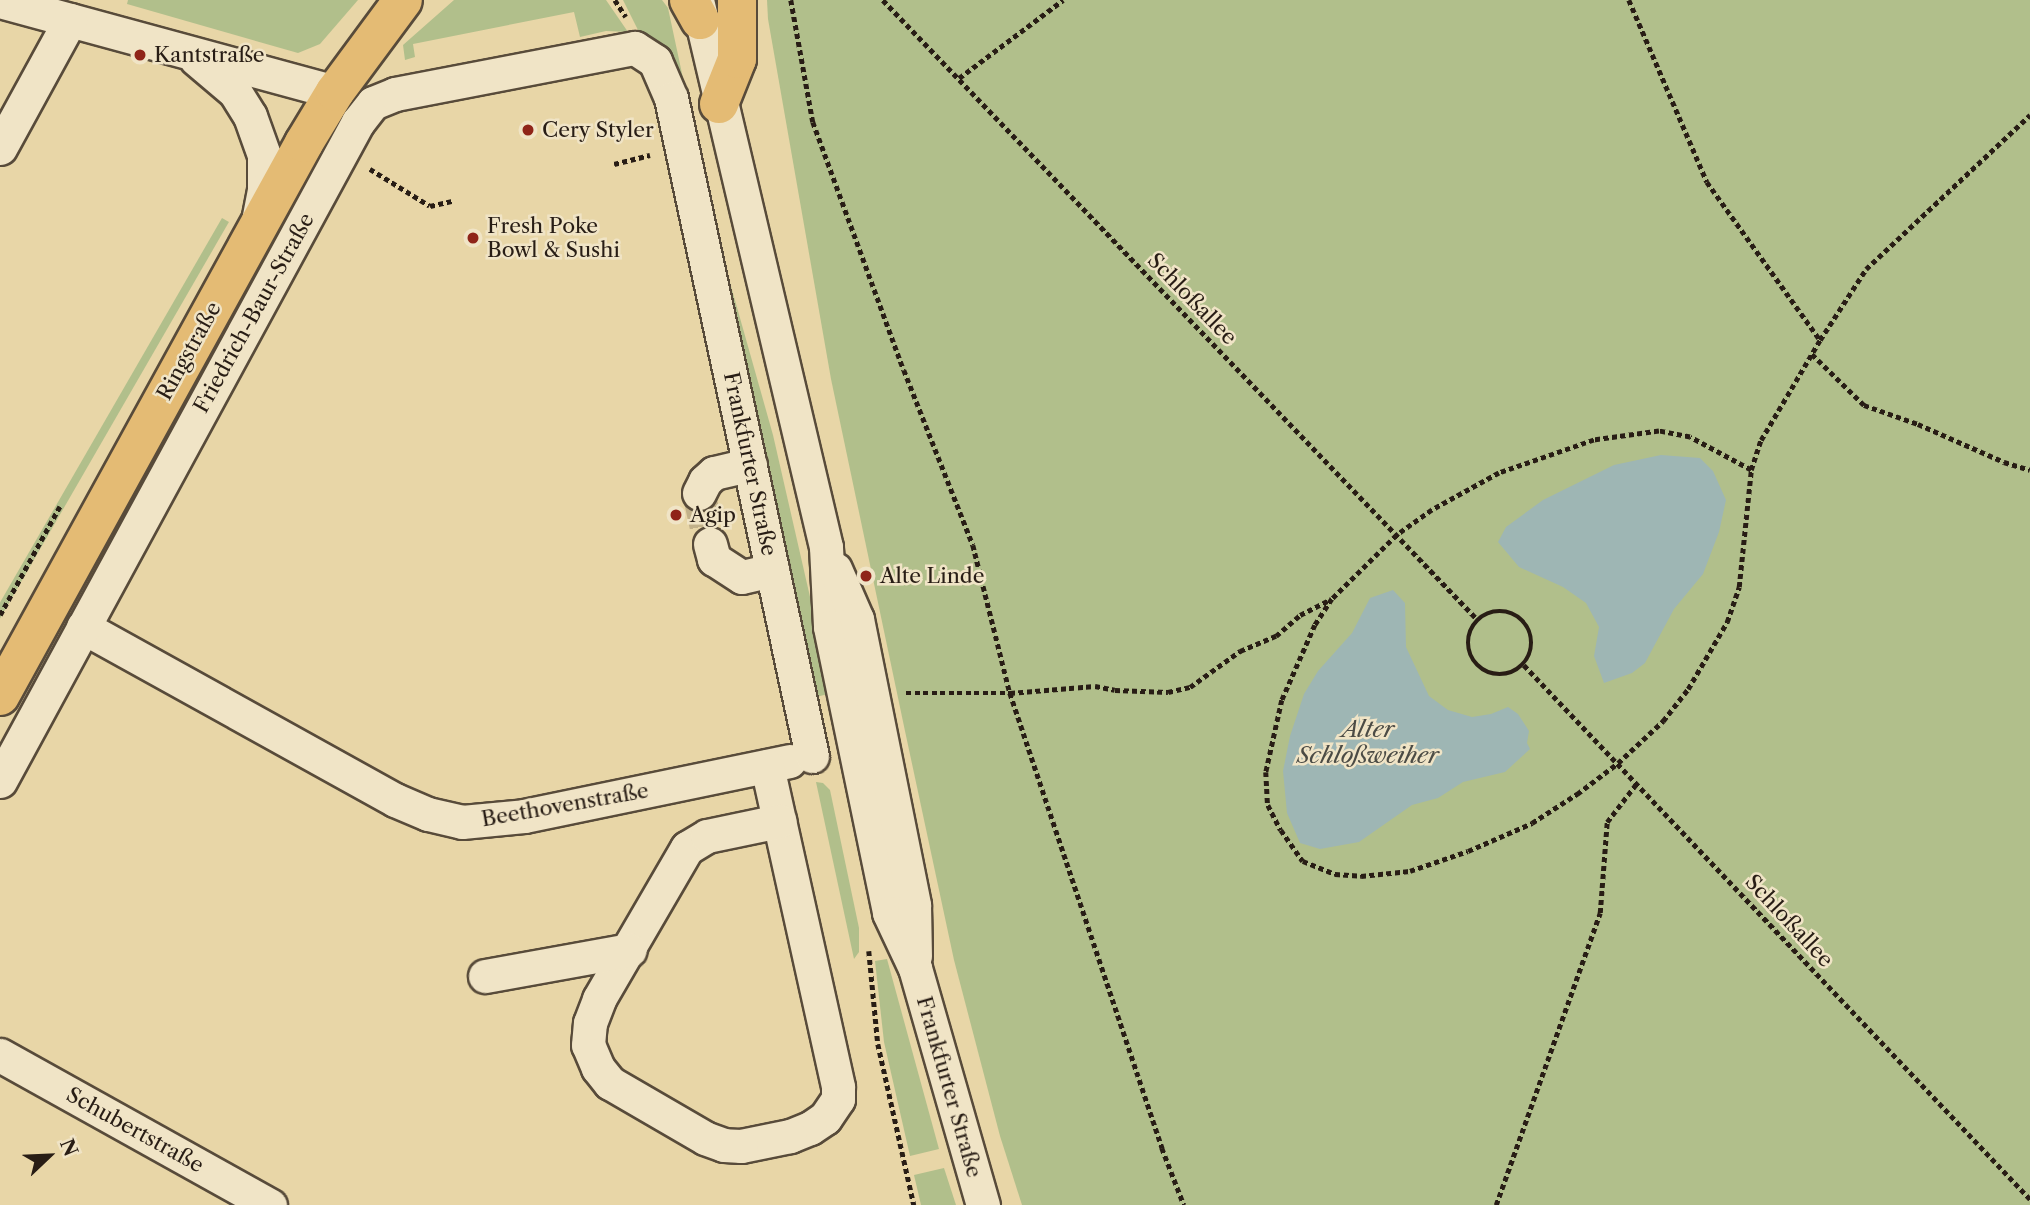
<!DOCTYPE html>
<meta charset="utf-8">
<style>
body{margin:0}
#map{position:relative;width:2030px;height:1205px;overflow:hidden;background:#e8d6a7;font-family:"Libre Caslon Text",serif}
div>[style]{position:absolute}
.green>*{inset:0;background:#b1bf8b;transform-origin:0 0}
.water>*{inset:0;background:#9eb6b4}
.minor-tunnel>*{height:33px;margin-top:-16.5px;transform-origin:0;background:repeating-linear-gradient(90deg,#c2b18a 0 33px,transparent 0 50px)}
.path>*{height:4.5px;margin-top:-2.25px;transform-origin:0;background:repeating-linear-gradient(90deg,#281d15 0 5px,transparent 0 8.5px)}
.path>.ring{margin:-2.25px;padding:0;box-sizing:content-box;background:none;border:4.5px solid #281d15;border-radius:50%}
.roads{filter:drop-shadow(2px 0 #584b3a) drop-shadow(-2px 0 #584b3a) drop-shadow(0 2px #584b3a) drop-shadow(0 -2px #584b3a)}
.minor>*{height:33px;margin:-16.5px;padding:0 16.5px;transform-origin:16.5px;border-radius:16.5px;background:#f0e4c6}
.major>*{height:38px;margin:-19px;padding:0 19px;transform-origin:19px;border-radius:19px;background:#e4bb74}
.dots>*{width:19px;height:19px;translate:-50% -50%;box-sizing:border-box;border:4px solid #f0e4c6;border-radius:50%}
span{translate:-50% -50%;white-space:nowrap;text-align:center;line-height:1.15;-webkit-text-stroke:5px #f0e4c6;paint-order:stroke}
.poi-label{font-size:21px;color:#281d15}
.left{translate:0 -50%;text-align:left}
.street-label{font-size:21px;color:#281d15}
.water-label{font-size:23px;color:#4b4b45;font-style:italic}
.north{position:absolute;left:14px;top:1121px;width:70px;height:70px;-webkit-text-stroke:5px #f0e4c6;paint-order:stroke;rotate:67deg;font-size:19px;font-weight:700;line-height:28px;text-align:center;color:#281d15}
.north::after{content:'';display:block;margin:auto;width:24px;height:32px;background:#281d15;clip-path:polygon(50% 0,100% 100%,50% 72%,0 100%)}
</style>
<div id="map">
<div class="green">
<div style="clip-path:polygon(128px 0,358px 0,320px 44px,298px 53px,127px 4px)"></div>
<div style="clip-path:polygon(454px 0,606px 0,628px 32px,606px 31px,580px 37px,574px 12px,413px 44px,415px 57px,405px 60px,403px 45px)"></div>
<div style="clip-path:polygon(623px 0,662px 0,668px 8px,693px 125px,671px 61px,657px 41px,641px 36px)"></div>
<div style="clip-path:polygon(767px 0,2030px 0,2030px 1205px,1022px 1205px,1000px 1136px,954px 960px,905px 731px,831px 379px,768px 19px)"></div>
<div style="clip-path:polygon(705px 194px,773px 435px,832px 693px,808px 699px)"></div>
<div style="left:222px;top:218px;width:8px;height:462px;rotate:30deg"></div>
<div style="clip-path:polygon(816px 782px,823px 783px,830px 790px,859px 928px,859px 952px,854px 959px)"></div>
<div style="clip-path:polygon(887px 959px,939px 1149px,910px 1156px,884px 1042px,875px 961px)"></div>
<div style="clip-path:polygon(944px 1168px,956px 1205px,921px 1205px,914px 1175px)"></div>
</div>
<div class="water">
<div style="clip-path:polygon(1661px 455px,1700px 458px,1713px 471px,1726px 500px,1719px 532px,1703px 574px,1674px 609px,1645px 663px,1632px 673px,1604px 683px,1594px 656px,1599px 627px,1586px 603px,1563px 587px,1519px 567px,1498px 542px,1506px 527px,1543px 500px,1614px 465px)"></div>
<div style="clip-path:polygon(1393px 590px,1405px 603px,1406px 647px,1429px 696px,1448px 710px,1472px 717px,1491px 714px,1508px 707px,1518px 714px,1529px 731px,1527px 743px,1530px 749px,1505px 772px,1463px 782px,1438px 798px,1412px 805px,1359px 842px,1320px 849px,1300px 843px,1287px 813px,1283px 771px,1290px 736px,1304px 694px,1318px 671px,1352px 633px,1370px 598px)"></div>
</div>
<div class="minor-tunnel">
<div style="left:699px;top:493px;width:52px;rotate:77.8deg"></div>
</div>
<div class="path">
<div style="left:615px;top:0;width:20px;rotate:57deg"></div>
<div style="left:791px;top:0;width:124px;rotate:79.8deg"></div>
<div style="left:813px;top:122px;width:264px;rotate:69.9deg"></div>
<div style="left:904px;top:370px;width:188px;rotate:68.5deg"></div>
<div style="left:973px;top:545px;width:153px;rotate:76deg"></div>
<div style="left:1010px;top:693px;width:480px;rotate:71.5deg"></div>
<div style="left:1162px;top:1148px;width:61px;rotate:68.9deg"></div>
<div style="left:883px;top:0;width:859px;rotate:46.18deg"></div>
<div style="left:1629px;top:0;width:198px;rotate:66.8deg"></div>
<div style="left:1707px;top:182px;width:194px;rotate:54.4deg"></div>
<div style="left:959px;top:78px;width:130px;rotate:-36.9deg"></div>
<div style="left:614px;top:164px;width:37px;rotate:-14deg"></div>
<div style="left:370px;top:169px;width:70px;rotate:31.7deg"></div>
<div style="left:430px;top:206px;width:23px;rotate:-13deg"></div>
<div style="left:1812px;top:354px;width:73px;rotate:44.4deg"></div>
<div style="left:1864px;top:405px;width:57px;rotate:19.4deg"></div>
<div style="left:1918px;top:424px;width:94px;rotate:23.8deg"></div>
<div style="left:2004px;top:462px;width:27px;rotate:17deg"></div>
<div style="left:1751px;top:470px;width:69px;rotate:-151.6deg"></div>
<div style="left:1690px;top:437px;width:32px;rotate:-169deg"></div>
<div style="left:1659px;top:431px;width:66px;rotate:172.1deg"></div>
<div style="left:1594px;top:440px;width:101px;rotate:160.8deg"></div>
<div style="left:1499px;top:473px;width:77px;rotate:151.1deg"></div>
<div style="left:1432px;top:510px;width:43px;rotate:144.5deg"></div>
<div style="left:1397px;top:535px;width:91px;rotate:135.4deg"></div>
<div style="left:1332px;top:599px;width:31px;rotate:123deg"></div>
<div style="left:1315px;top:625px;width:82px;rotate:113.7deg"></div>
<div style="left:1282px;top:700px;width:74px;rotate:102.5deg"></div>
<div style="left:1266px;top:772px;width:33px;rotate:87deg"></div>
<div style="left:1268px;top:805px;width:28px;rotate:63deg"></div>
<div style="left:1281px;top:830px;width:38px;rotate:55deg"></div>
<div style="left:1303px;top:861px;width:35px;rotate:22deg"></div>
<div style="left:1335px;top:874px;width:26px;rotate:4deg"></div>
<div style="left:1361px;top:876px;width:49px;rotate:-5.8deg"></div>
<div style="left:1410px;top:871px;width:61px;rotate:-19deg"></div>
<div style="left:1468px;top:851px;width:70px;rotate:-23.6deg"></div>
<div style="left:1532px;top:823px;width:54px;rotate:-32.8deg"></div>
<div style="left:1577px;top:794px;width:51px;rotate:-37.1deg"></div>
<div style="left:1618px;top:763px;width:62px;rotate:-43deg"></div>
<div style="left:1663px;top:721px;width:41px;rotate:-52deg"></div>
<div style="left:1688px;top:689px;width:78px;rotate:-59.8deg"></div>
<div style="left:1727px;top:622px;width:37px;rotate:-71deg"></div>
<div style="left:1739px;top:587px;width:118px;rotate:-84.1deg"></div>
<div style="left:1751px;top:470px;width:32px;rotate:-72deg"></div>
<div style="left:1761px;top:440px;width:116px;rotate:-59.5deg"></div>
<div style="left:1820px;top:340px;width:85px;rotate:-57.1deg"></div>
<div style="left:1866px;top:269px;width:225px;rotate:-43.2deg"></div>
<div class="ring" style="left:1468px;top:611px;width:59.5px;height:59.5px"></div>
<div style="left:0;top:615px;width:124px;rotate:-61.2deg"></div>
<div style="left:1524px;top:665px;width:736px;rotate:46.54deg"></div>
<div style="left:906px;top:693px;width:104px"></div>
<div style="left:1010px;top:693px;width:85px;rotate:-4.7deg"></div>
<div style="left:1095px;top:686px;width:20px;rotate:11deg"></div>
<div style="left:1115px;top:690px;width:53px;rotate:2.2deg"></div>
<div style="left:1168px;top:692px;width:23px;rotate:-13deg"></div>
<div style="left:1190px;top:687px;width:62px;rotate:-35.8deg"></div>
<div style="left:1240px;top:651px;width:39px;rotate:-23deg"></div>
<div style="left:1276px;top:636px;width:32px;rotate:-41deg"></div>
<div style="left:1300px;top:615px;width:35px;rotate:-27deg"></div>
<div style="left:869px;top:951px;width:93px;rotate:84.5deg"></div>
<div style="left:878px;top:1044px;width:165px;rotate:77.4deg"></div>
<div style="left:1496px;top:1205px;width:310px;rotate:-70.4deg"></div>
<div style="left:1600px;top:913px;width:91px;rotate:-85.6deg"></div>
<div style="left:1607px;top:822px;width:49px;rotate:-52.4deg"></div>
</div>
<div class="roads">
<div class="minor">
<div style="left:697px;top:0;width:562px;rotate:76.73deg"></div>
<div style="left:826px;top:547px;width:80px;rotate:87.1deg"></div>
<div style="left:830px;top:627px;width:292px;rotate:78.3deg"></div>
<div style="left:889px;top:913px;width:61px;rotate:64.7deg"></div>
<div style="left:915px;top:968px;width:247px;rotate:74deg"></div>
<div style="left:0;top:1px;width:347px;rotate:15.2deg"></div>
<div style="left:196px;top:59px;width:51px;rotate:40.2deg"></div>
<div style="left:235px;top:92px;width:28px;rotate:58deg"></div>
<div style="left:250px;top:116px;width:41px;rotate:70.3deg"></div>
<div style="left:264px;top:155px;width:35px;rotate:90deg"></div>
<div style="left:264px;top:190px;width:32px;rotate:101deg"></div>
<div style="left:0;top:148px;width:146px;rotate:-61.3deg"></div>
<div style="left:699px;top:493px;width:13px;rotate:-63deg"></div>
<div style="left:705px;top:481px;width:12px;rotate:-42deg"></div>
<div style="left:714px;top:473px;width:37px;rotate:-13deg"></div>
<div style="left:710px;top:544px;width:16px;rotate:75deg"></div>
<div style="left:714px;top:559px;width:33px;rotate:33deg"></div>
<div style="left:742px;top:577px;width:31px;rotate:-13deg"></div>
<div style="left:835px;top:569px;width:55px;rotate:66.3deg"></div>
<div style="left:857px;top:619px;width:292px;rotate:78.7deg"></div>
<div style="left:914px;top:905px;width:51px;rotate:88.9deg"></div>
<div style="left:83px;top:627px;width:357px;rotate:29deg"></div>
<div style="left:395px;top:800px;width:36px;rotate:23deg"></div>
<div style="left:428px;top:814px;width:35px;rotate:13deg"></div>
<div style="left:462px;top:822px;width:62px;rotate:-5.5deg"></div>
<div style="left:524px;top:816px;width:271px;rotate:-11.7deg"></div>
<div style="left:767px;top:766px;width:329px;rotate:77.5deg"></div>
<div style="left:838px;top:1087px;width:12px;rotate:90deg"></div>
<div style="left:838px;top:1099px;width:23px;rotate:124deg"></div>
<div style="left:825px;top:1118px;width:18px;rotate:146deg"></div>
<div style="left:810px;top:1128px;width:22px;rotate:158deg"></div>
<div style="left:790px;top:1136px;width:50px;rotate:168.5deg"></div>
<div style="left:741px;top:1146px;width:17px;rotate:-177deg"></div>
<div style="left:724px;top:1145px;width:20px;rotate:-160deg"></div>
<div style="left:705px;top:1138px;width:110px;rotate:-149.9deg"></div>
<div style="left:610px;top:1083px;width:19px;rotate:-129deg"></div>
<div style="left:598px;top:1068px;width:25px;rotate:-113deg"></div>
<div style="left:588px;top:1045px;width:22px;rotate:-85deg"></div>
<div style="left:590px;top:1023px;width:26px;rotate:-69deg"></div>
<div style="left:599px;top:999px;width:175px;rotate:-59.8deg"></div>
<div style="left:687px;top:848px;width:23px;rotate:-31deg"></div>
<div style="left:707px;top:836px;width:74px;rotate:-11.8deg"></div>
<div style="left:0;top:781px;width:750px;rotate:-61.49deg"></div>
<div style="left:358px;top:122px;width:24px;rotate:-52deg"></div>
<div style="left:373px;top:103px;width:24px;rotate:-22deg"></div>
<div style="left:395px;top:94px;width:244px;rotate:-10.9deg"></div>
<div style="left:635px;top:48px;width:24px;rotate:33deg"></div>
<div style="left:655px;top:61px;width:40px;rotate:66.6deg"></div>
<div style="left:671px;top:98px;width:673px;rotate:77.91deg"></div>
<div style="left:485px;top:976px;width:147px;rotate:-10.2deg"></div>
<div style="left:0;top:1055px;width:309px;rotate:29.1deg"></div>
</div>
<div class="major">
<div style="left:689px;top:0;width:23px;rotate:61deg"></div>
<div style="left:719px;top:104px;width:48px;rotate:-68.2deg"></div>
<div style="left:737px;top:59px;width:59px;rotate:-90deg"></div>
<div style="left:0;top:696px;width:631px;rotate:-61.2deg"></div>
<div style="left:304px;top:143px;width:60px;rotate:-58.7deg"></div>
<div style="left:335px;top:92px;width:114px;rotate:-53.5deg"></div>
</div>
</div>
<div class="dots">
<div style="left:140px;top:55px;background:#8f2418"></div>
<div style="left:528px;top:130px;background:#8f2418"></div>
<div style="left:473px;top:238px;background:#8f2418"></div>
<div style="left:676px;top:515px;background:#8f2418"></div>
<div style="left:866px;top:576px;background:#8f2418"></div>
</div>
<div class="poi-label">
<span class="left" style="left:154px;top:55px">Kantstraße</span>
<span class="left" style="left:542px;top:130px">Cery Styler</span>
<span class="left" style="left:487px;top:238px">Fresh Poke<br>Bowl &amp; Sushi</span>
<span class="left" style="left:690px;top:515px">Agip</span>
<span class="left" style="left:880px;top:576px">Alte Linde</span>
</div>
<div class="street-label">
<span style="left:1192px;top:299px;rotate:46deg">Schloßallee</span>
<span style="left:254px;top:313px;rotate:-61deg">Friedrich-Baur-Straße</span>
<span style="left:189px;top:351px;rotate:-61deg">Ringstraße</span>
<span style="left:750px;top:464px;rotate:78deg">Frankfurter Straße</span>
<span style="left:565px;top:805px;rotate:-10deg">Beethovenstraße</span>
<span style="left:1789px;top:921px;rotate:47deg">Schloßallee</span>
<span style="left:949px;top:1087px;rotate:74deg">Frankfurter Straße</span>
<span style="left:135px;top:1130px;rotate:29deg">Schubertstraße</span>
</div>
<div class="water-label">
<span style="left:1368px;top:742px">Alter<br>Schloßweiher</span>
</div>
<div class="north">N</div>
</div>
